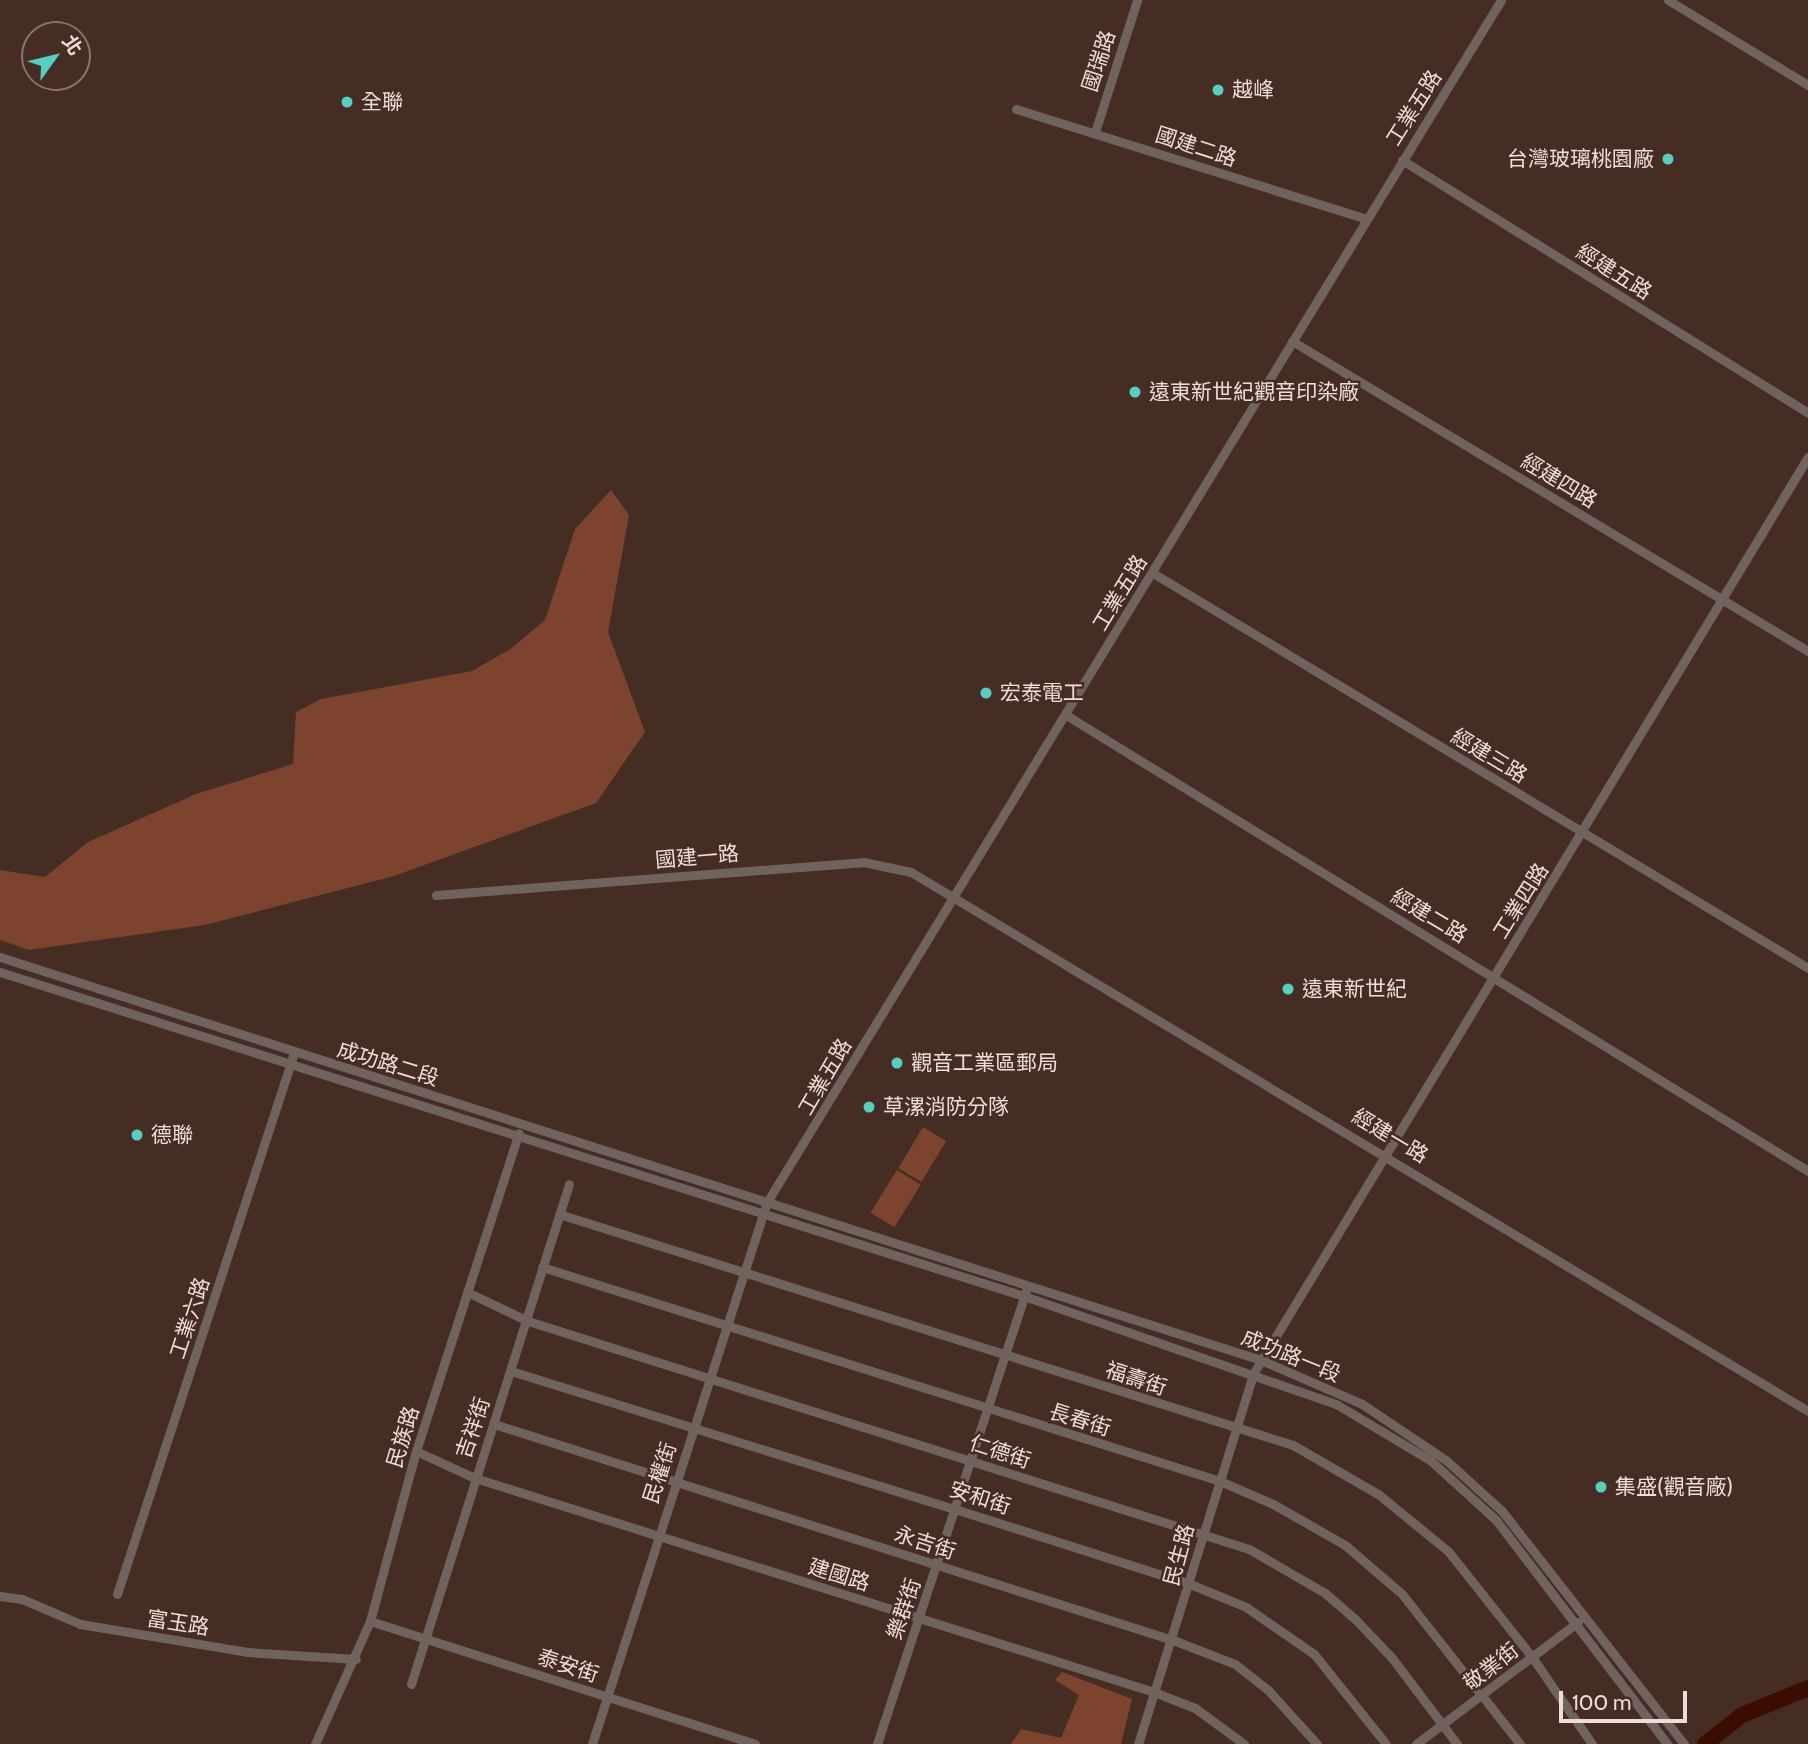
<!DOCTYPE html>
<meta charset="utf-8">
<style>
body{margin:0}
#map{position:relative;width:1808px;height:1744px;overflow:hidden;background:#462d24;font-family:Cabin,"Noto Sans TC",sans-serif}
div>[style]{position:absolute}
.green>*{inset:0;background:#7c442e;transform-origin:0 0}
.river>*{height:16px;margin:-8px;padding:0 8px;transform-origin:8px;border-radius:8px;background:#3b0c00}
.minor>*{height:9px;margin:-4.5px;padding:0 4.5px;transform-origin:4.5px;border-radius:4.5px;background:#70635e}
.dots>*{width:19px;height:19px;translate:-50% -50%;box-sizing:border-box;border:4px solid #462d24;border-radius:50%}
span{translate:-50% -50%;white-space:nowrap;text-align:center;line-height:1.15;-webkit-text-stroke:5px #462d24;paint-order:stroke}
.street-label{font-size:21px;color:#edddd7}
.poi-label{font-size:21px;color:#edddd7}
.left{translate:0 -50%;text-align:left}
.right{translate:-100% -50%;text-align:right}
.north{position:absolute;left:21px;top:21px;width:70px;height:70px;box-sizing:border-box;background:#462d24;border:2px solid #89736c;border-radius:50%;rotate:56deg;font-size:19px;font-weight:700;line-height:28px;text-align:center;color:#edddd7}
.north::after{content:'';display:block;margin:auto;width:24px;height:32px;background:#58cec0;clip-path:polygon(50% 0,100% 100%,50% 72%,0 100%)}
.scale{position:absolute;left:1559px;top:1691px;width:128px;height:32px;box-sizing:border-box;border:4px solid #edddd7;border-top:0;padding-left:9px;font-size:21px;line-height:24px;white-space:nowrap;color:#edddd7;-webkit-text-stroke:5px #462d24;paint-order:stroke}
</style>
<div id="map">
<div class="green">
<div style="clip-path:polygon(611px 490px,629px 515px,608px 632px,645px 732px,596px 803px,394px 876px,205px 925px,29px 950px,0 940px,0 870px,45px 877px,88px 842px,196px 794px,293px 764px,296px 712px,321px 699px,472px 671px,512px 648px,545px 620px,575px 529px)"></div>
<div style="left:923px;top:1127px;width:27px;height:48px;rotate:31deg"></div>
<div style="left:897px;top:1170px;width:28px;height:50px;rotate:32deg"></div>
<div style="clip-path:polygon(1062px 1672px,1132px 1699px,1121px 1744px,1011px 1744px,1021px 1729px,1061px 1738px,1079px 1695px,1055px 1680px)"></div>
</div>
<div class="river">
<div style="left:1705px;top:1744px;width:47px;rotate:-38.1deg"></div>
<div style="left:1742px;top:1715px;width:71px;rotate:-22.2deg"></div>
</div>
<div class="minor">
<div style="left:1668px;top:0;width:164px;rotate:31.3deg"></div>
<div style="left:1016px;top:109px;width:367px;rotate:17.4deg"></div>
<div style="left:1095px;top:132px;width:139px;rotate:-72.3deg"></div>
<div style="left:1402px;top:160px;width:478px;rotate:31.9deg"></div>
<div style="left:1292px;top:341px;width:602px;rotate:31deg"></div>
<div style="left:1153px;top:573px;width:765px;rotate:31.09deg"></div>
<div style="left:1066px;top:715px;width:871px;rotate:31.57deg"></div>
<div style="left:436px;top:895px;width:428px;rotate:-4.4deg"></div>
<div style="left:863px;top:862px;width:49px;rotate:11.8deg"></div>
<div style="left:911px;top:872px;width:1046px;rotate:31deg"></div>
<div style="left:0;top:957px;width:1324px;rotate:17.72deg"></div>
<div style="left:1261px;top:1360px;width:110px;rotate:23.5deg"></div>
<div style="left:1362px;top:1404px;width:102px;rotate:33.8deg"></div>
<div style="left:1447px;top:1461px;width:74px;rotate:42.3deg"></div>
<div style="left:1502px;top:1511px;width:296px;rotate:52deg"></div>
<div style="left:0;top:972px;width:1074px;rotate:17.56deg"></div>
<div style="left:1024px;top:1296px;width:330px;rotate:19.1deg"></div>
<div style="left:1336px;top:1404px;width:109px;rotate:30.8deg"></div>
<div style="left:1430px;top:1460px;width:89px;rotate:42.3deg"></div>
<div style="left:1496px;top:1520px;width:282px;rotate:52.6deg"></div>
<div style="left:559px;top:1214px;width:769px;rotate:17.47deg"></div>
<div style="left:1293px;top:1445px;width:98px;rotate:30deg"></div>
<div style="left:1378px;top:1494px;width:90px;rotate:39.2deg"></div>
<div style="left:1448px;top:1551px;width:135px;rotate:51.6deg"></div>
<div style="left:1532px;top:1657px;width:106px;rotate:55.4deg"></div>
<div style="left:542px;top:1267px;width:711px;rotate:17.52deg"></div>
<div style="left:1220px;top:1481px;width:58px;rotate:23.5deg"></div>
<div style="left:1273px;top:1504px;width:83px;rotate:29.7deg"></div>
<div style="left:1345px;top:1545px;width:75px;rotate:40.7deg"></div>
<div style="left:1402px;top:1594px;width:191px;rotate:51.8deg"></div>
<div style="left:467px;top:1292px;width:68px;rotate:25.4deg"></div>
<div style="left:528px;top:1321px;width:756px;rotate:17.55deg"></div>
<div style="left:1249px;top:1549px;width:88px;rotate:30.1deg"></div>
<div style="left:1325px;top:1593px;width:40px;rotate:41deg"></div>
<div style="left:1355px;top:1619px;width:54px;rotate:46.5deg"></div>
<div style="left:1392px;top:1658px;width:108px;rotate:52.9deg"></div>
<div style="left:511px;top:1371px;width:465px;rotate:17.3deg"></div>
<div style="left:955px;top:1509px;width:247px;rotate:17.7deg"></div>
<div style="left:1190px;top:1584px;width:61px;rotate:22.3deg"></div>
<div style="left:1246px;top:1607px;width:83px;rotate:34.7deg"></div>
<div style="left:1314px;top:1654px;width:115px;rotate:51.3deg"></div>
<div style="left:494px;top:1424px;width:713px;rotate:17.65deg"></div>
<div style="left:1173px;top:1640px;width:66px;rotate:21.2deg"></div>
<div style="left:1235px;top:1664px;width:42px;rotate:38.2deg"></div>
<div style="left:1268px;top:1690px;width:73px;rotate:47.8deg"></div>
<div style="left:416px;top:1451px;width:65px;rotate:24.6deg"></div>
<div style="left:475px;top:1478px;width:712px;rotate:17.49deg"></div>
<div style="left:1154px;top:1692px;width:44px;rotate:21.3deg"></div>
<div style="left:1195px;top:1708px;width:61px;rotate:36.3deg"></div>
<div style="left:117px;top:1594px;width:569px;rotate:-71.88deg"></div>
<div style="left:0;top:1596px;width:22px;rotate:8deg"></div>
<div style="left:22px;top:1599px;width:63px;rotate:23.3deg"></div>
<div style="left:80px;top:1624px;width:169px;rotate:9.5deg"></div>
<div style="left:247px;top:1652px;width:109px;rotate:3.7deg"></div>
<div style="left:370px;top:1621px;width:404px;rotate:17.7deg"></div>
<div style="left:411px;top:1684px;width:524px;rotate:-72.46deg"></div>
<div style="left:315px;top:1744px;width:135px;rotate:-65.9deg"></div>
<div style="left:370px;top:1621px;width:176px;rotate:-74.9deg"></div>
<div style="left:416px;top:1451px;width:334px;rotate:-72.1deg"></div>
<div style="left:592px;top:1744px;width:570px;rotate:-72.11deg"></div>
<div style="left:767px;top:1202px;width:1408px;rotate:-58.59deg"></div>
<div style="left:877px;top:1744px;width:477px;rotate:-71.8deg"></div>
<div style="left:1138px;top:1744px;width:387px;rotate:-72.7deg"></div>
<div style="left:1253px;top:1374px;width:1072px;rotate:-58.82deg"></div>
<div style="left:1416px;top:1744px;width:203px;rotate:-37deg"></div>
</div>
<div class="dots">
<div style="left:1218px;top:90px;background:#58cec0"></div>
<div style="left:347px;top:102px;background:#58cec0"></div>
<div style="left:1668px;top:159px;background:#58cec0"></div>
<div style="left:1135px;top:392px;background:#58cec0"></div>
<div style="left:986px;top:693px;background:#58cec0"></div>
<div style="left:1288px;top:989px;background:#58cec0"></div>
<div style="left:897px;top:1063px;background:#58cec0"></div>
<div style="left:869px;top:1107px;background:#58cec0"></div>
<div style="left:137px;top:1135px;background:#58cec0"></div>
<div style="left:1601px;top:1487px;background:#58cec0"></div>
</div>
<div class="street-label">
<span style="left:1099px;top:61px;rotate:-72deg">國瑞路</span>
<span style="left:1414px;top:108px;rotate:-58deg">工業五路</span>
<span style="left:1196px;top:147px;rotate:18deg">國建二路</span>
<span style="left:1614px;top:272px;rotate:32deg">經建五路</span>
<span style="left:1559px;top:481px;rotate:31deg">經建四路</span>
<span style="left:1120px;top:593px;rotate:-59deg">工業五路</span>
<span style="left:1489px;top:756px;rotate:31deg">經建三路</span>
<span style="left:697px;top:857px;rotate:-5deg">國建一路</span>
<span style="left:1521px;top:901px;rotate:-58deg">工業四路</span>
<span style="left:1429px;top:916px;rotate:31deg">經建二路</span>
<span style="left:388px;top:1064px;rotate:17deg">成功路二段</span>
<span style="left:825px;top:1077px;rotate:-60deg">工業五路</span>
<span style="left:1390px;top:1136px;rotate:31deg">經建一路</span>
<span style="left:190px;top:1318px;rotate:-72deg">工業六路</span>
<span style="left:1291px;top:1356px;rotate:22deg">成功路一段</span>
<span style="left:1136px;top:1379px;rotate:18deg">福壽街</span>
<span style="left:1080px;top:1420px;rotate:17deg">長春街</span>
<span style="left:473px;top:1428px;rotate:-71deg">吉祥街</span>
<span style="left:403px;top:1437px;rotate:-73deg">民族路</span>
<span style="left:1000px;top:1452px;rotate:18deg">仁德街</span>
<span style="left:660px;top:1473px;rotate:-72deg">民權街</span>
<span style="left:980px;top:1498px;rotate:18deg">安和街</span>
<span style="left:925px;top:1543px;rotate:18deg">永吉街</span>
<span style="left:1179px;top:1555px;rotate:-75deg">民生路</span>
<span style="left:839px;top:1575px;rotate:17deg">建國路</span>
<span style="left:904px;top:1609px;rotate:-71deg">樂群街</span>
<span style="left:178px;top:1623px;rotate:9deg">富玉路</span>
<span style="left:568px;top:1666px;rotate:18deg">泰安街</span>
<span style="left:1491px;top:1667px;rotate:-38deg">敬業街</span>
</div>
<div class="poi-label">
<span class="left" style="left:1232px;top:90px">越峰</span>
<span class="left" style="left:361px;top:102px">全聯</span>
<span class="right" style="left:1654px;top:159px">台灣玻璃桃園廠</span>
<span class="left" style="left:1149px;top:392px">遠東新世紀觀音印染廠</span>
<span class="left" style="left:1000px;top:693px">宏泰電工</span>
<span class="left" style="left:1302px;top:989px">遠東新世紀</span>
<span class="left" style="left:911px;top:1063px">觀音工業區郵局</span>
<span class="left" style="left:883px;top:1107px">草漯消防分隊</span>
<span class="left" style="left:151px;top:1135px">德聯</span>
<span class="left" style="left:1615px;top:1487px">集盛(觀音廠)</span>
</div>
<div class="north">北</div>
<div class="scale">100 m</div>
</div>
